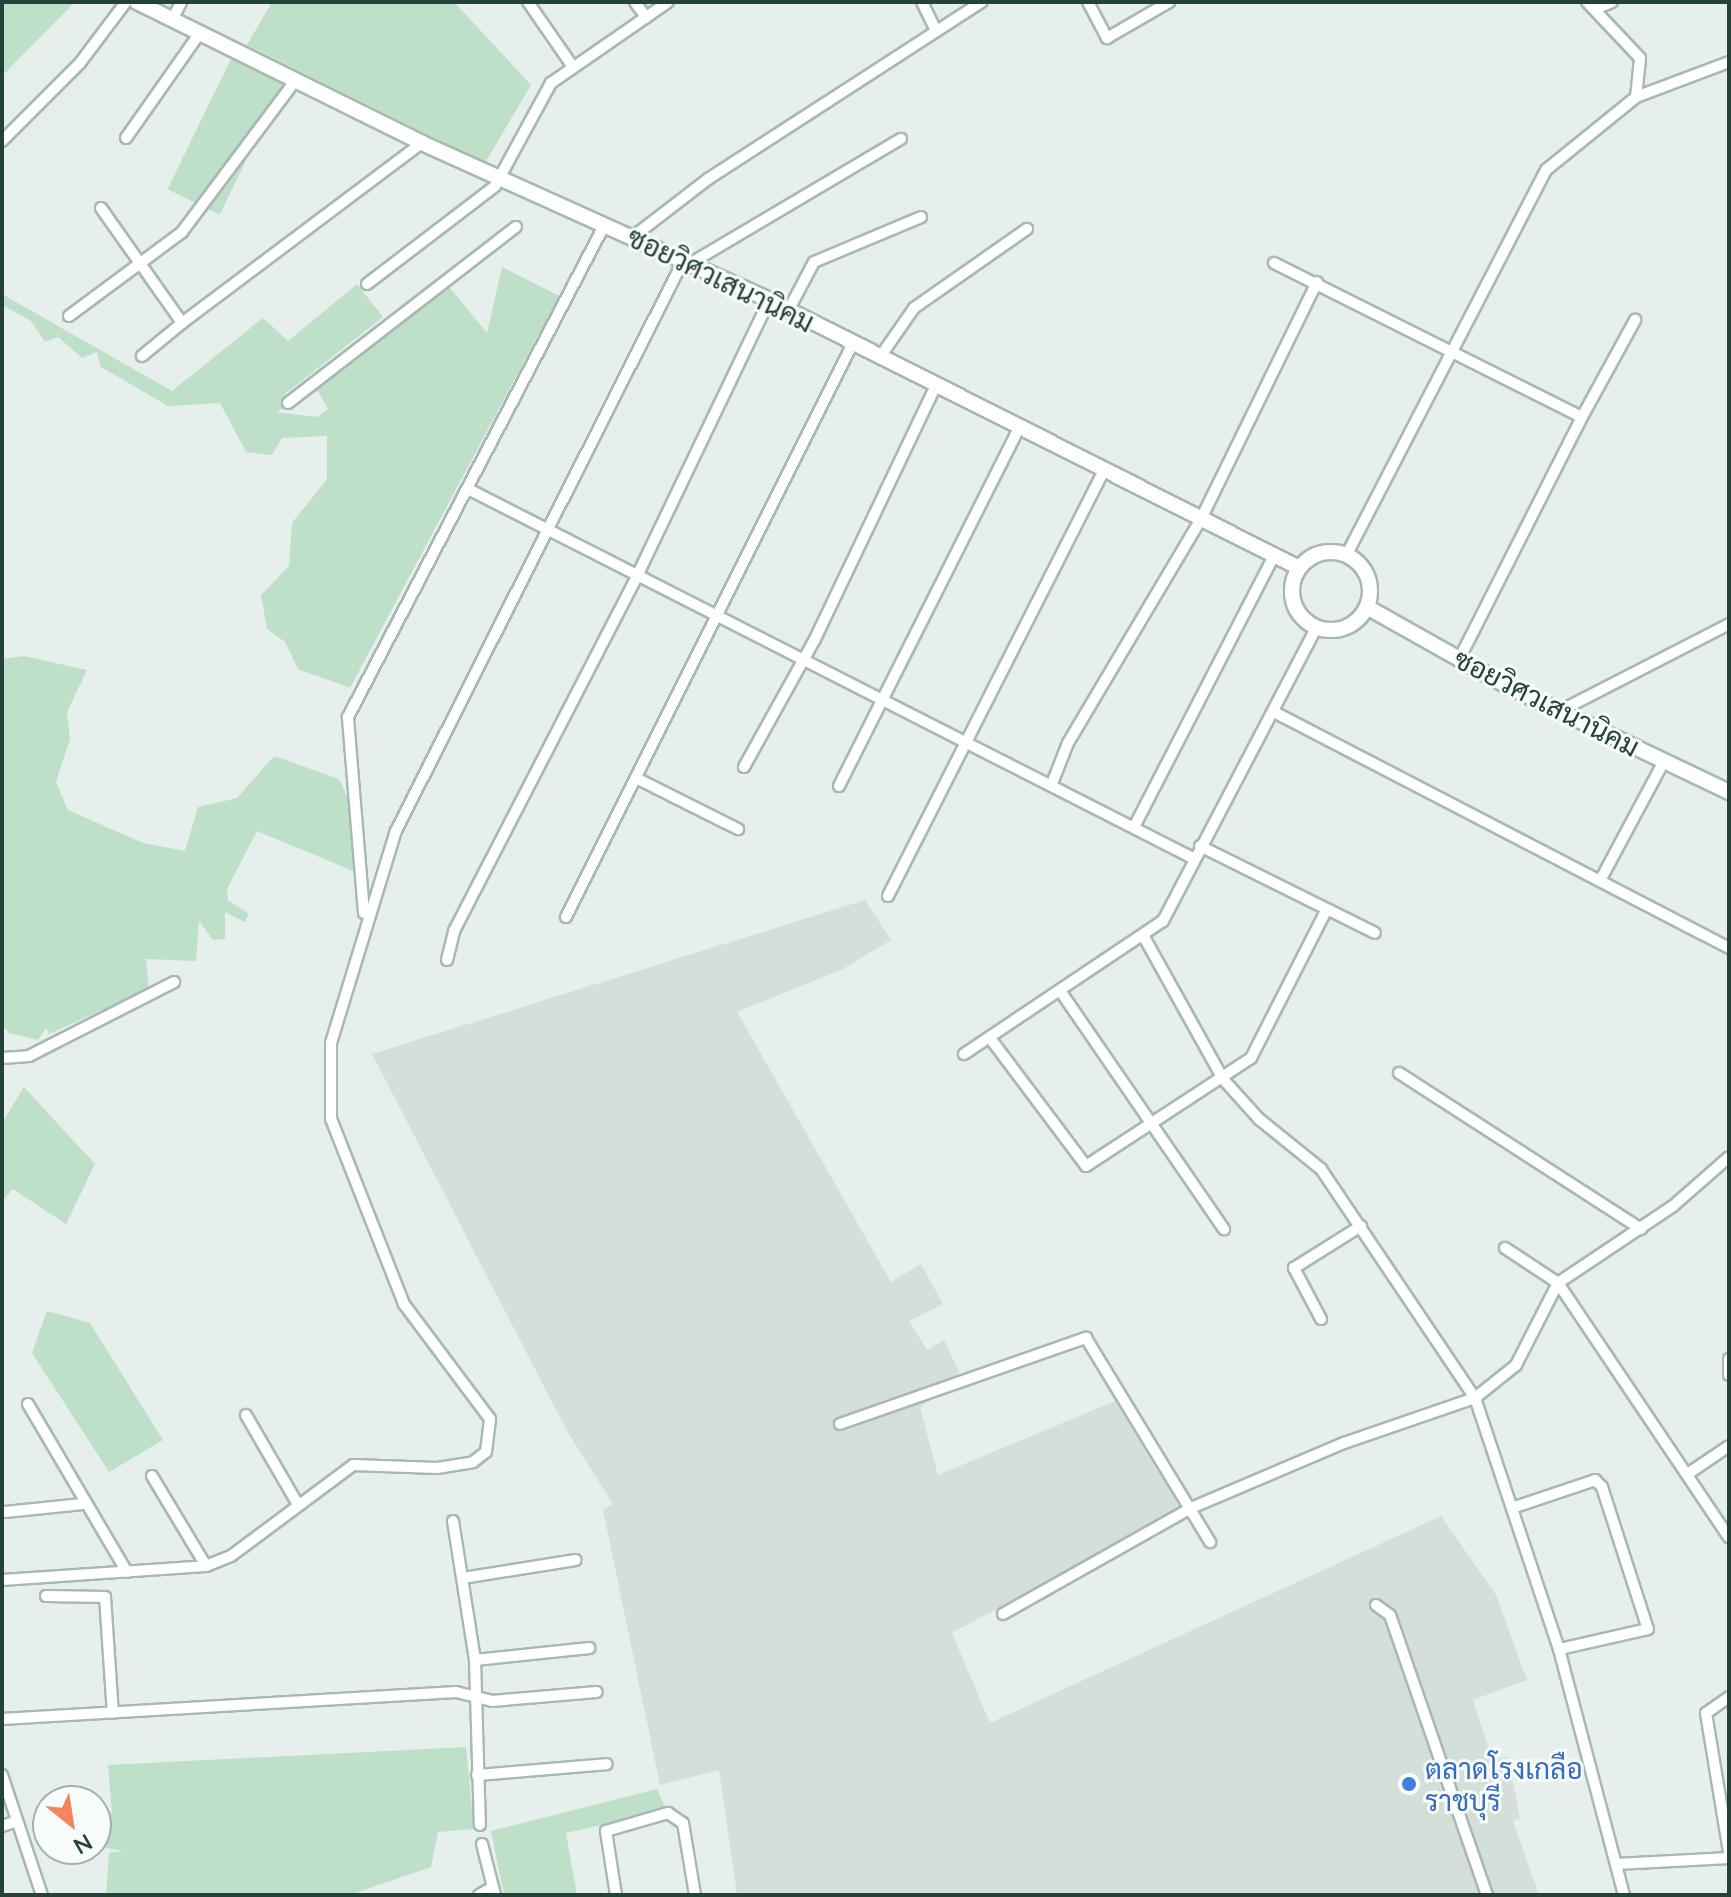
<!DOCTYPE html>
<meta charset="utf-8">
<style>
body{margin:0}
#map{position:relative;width:1731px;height:1897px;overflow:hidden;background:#e6efeb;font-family:Lato,Sarabun,sans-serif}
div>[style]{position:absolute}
.built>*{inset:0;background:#d4dfda}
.green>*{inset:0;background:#bfe0c8;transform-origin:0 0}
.roads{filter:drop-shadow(2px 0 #a8b8b2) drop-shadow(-2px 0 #a8b8b2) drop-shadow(0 2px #a8b8b2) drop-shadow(0 -2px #a8b8b2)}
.street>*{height:10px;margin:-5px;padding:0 5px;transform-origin:5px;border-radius:5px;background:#fff}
.secondary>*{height:14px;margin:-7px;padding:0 7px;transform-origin:7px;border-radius:7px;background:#fff}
.secondary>.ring{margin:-7px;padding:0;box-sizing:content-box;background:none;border:14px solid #fff;border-radius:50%}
.dots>*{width:22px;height:22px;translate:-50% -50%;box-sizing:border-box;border:4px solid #f7fbf9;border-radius:50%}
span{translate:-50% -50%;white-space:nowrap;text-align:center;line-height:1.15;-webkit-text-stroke:6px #f7fbf9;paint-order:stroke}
.street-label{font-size:28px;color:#24423a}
.shop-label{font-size:28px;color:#366cbe}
.left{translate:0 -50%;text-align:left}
.frame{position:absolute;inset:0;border:4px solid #24423a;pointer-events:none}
.north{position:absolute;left:32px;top:1785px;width:80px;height:80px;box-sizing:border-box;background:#f7fbf9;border:2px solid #a3b1ad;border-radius:50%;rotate:150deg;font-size:22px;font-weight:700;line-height:32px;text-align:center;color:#24423a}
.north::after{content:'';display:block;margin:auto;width:28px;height:36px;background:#f4845f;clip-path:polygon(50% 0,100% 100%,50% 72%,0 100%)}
</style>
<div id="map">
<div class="built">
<div style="clip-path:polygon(865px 900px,891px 940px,843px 969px,737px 1012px,891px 1282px,921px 1264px,943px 1304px,909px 1321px,927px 1350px,944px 1340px,959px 1372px,920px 1408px,938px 1475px,1115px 1401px,1181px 1510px,952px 1633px,990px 1723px,1441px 1516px,1496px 1595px,1527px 1680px,1473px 1700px,1492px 1759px,1508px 1757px,1520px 1818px,1513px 1821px,1539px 1895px,737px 1895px,719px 1770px,660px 1785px,603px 1510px,613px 1504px,567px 1431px,372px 1054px)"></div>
</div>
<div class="green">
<div style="clip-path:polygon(2px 2px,75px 2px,2px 76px)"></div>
<div style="clip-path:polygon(272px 2px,454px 2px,531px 85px,485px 163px,247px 45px)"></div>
<div style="left:231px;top:59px;width:58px;height:145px;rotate:26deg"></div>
<div style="clip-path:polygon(evenodd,502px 267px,559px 296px,350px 688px,298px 669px,285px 642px,267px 629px,261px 595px,289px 566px,292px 523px,327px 479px,327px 436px,282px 438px,272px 455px,246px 452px,220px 403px,168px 406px,101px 367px,97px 352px,82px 358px,58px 337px,45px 342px,31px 321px,2px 305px,2px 294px,172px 391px,263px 318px,288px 341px,357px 284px,383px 317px,285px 394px,288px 402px,445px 282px,487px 333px,502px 267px,318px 391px,328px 409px,317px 417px,276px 412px,318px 391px)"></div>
<div style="clip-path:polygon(24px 656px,87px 670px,67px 712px,70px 739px,56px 782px,68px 810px,143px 843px,185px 851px,198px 807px,237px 798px,274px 756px,339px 779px,356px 814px,353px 871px,257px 831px,227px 889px,228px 900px,249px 914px,245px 922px,225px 912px,225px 939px,213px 940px,199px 921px,196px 961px,146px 959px,149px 989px,49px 1034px,46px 1028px,38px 1040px,9px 1033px,2px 1025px,2px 659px)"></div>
<div style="clip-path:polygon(24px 1087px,95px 1164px,66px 1224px,13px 1189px,2px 1201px,2px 1123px)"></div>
<div style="clip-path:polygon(47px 1311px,90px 1323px,163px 1440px,109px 1472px,32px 1353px)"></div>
<div style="clip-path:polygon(466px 1747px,474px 1829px,438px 1832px,431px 1867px,350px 1895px,106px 1895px,109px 1853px,123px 1851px,96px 1846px,96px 1813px,112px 1813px,108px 1765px)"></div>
<div style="clip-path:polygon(657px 1789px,666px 1810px,566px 1833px,577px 1895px,504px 1895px,491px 1831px)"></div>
</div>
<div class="roads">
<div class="street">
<div style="left:528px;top:2px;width:79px;rotate:55.3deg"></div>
<div style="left:635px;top:2px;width:19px;rotate:54deg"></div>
<div style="left:922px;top:2px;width:32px;rotate:64deg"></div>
<div style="left:1088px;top:2px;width:41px;rotate:62.2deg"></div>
<div style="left:1107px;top:38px;width:72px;rotate:-30.1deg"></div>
<div style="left:1595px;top:9px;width:18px;rotate:-22deg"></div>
<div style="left:172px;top:20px;width:20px;rotate:-63deg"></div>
<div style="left:1636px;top:97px;width:99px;rotate:-20.6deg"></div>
<div style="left:126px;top:138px;width:127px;rotate:-54.9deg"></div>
<div style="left:2px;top:141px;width:110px;rotate:-45deg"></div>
<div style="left:80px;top:63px;width:76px;rotate:-53deg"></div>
<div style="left:101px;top:208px;width:141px;rotate:54.8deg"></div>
<div style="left:182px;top:323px;width:300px;rotate:-36.9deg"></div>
<div style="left:634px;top:236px;width:93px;rotate:-37.6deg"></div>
<div style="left:708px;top:179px;width:326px;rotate:-32.9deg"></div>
<div style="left:691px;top:263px;width:244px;rotate:-30.6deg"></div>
<div style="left:1274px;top:263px;width:344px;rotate:26.6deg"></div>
<div style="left:1582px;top:417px;width:271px;rotate:116.9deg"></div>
<div style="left:367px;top:284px;width:161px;rotate:-37.4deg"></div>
<div style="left:495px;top:186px;width:117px;rotate:-61.5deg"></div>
<div style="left:551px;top:83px;width:142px;rotate:-34.7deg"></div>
<div style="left:788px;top:311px;width:55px;rotate:-62deg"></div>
<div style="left:814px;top:262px;width:116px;rotate:-22.8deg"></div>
<div style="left:69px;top:316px;width:141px;rotate:-36.6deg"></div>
<div style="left:182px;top:232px;width:189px;rotate:-53.2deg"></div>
<div style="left:142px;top:356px;width:52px;rotate:-39.5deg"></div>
<div style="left:880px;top:357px;width:60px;rotate:-55.2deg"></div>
<div style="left:914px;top:308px;width:138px;rotate:-35deg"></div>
<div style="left:288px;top:403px;width:288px;rotate:-37.7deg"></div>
<div style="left:1582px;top:417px;width:111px;rotate:-61.3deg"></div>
<div style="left:470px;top:490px;width:811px;rotate:26.98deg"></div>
<div style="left:1347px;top:554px;width:433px;rotate:-62.6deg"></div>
<div style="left:1546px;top:170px;width:116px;rotate:-39deg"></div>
<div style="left:1636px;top:97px;width:39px;rotate:-84deg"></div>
<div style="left:1640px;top:58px;width:77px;rotate:-133.4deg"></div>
<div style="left:1560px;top:711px;width:190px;rotate:-27.2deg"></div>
<div style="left:1274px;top:712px;width:513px;rotate:27.41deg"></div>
<div style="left:744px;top:767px;width:146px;rotate:-61deg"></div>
<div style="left:815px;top:639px;width:281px;rotate:-64.5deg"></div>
<div style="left:638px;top:779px;width:112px;rotate:26.6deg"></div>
<div style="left:1053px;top:781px;width:41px;rotate:-68.5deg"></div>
<div style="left:1068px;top:743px;width:258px;rotate:-59.3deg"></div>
<div style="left:1200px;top:521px;width:266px;rotate:-63.9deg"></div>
<div style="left:839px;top:786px;width:401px;rotate:-63.3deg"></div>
<div style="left:1134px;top:827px;width:305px;rotate:-62.7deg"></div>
<div style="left:1200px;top:846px;width:195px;rotate:26.4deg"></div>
<div style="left:1601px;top:879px;width:134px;rotate:-61.9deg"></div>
<div style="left:888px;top:896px;width:475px;rotate:-63.1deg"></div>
<div style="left:364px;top:913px;width:197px;rotate:-94.7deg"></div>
<div style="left:348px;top:717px;width:556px;rotate:-62.47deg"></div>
<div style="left:566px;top:917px;width:642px;rotate:-63.43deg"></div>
<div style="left:1144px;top:937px;width:162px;rotate:60.9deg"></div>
<div style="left:1223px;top:1079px;width:54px;rotate:48deg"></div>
<div style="left:1259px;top:1119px;width:80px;rotate:38.9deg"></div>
<div style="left:1321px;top:1169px;width:276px;rotate:56.1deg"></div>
<div style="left:1475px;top:1398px;width:265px;rotate:71.5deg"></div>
<div style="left:1559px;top:1649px;width:254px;rotate:75.2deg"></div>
<div style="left:447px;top:960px;width:30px;rotate:-76deg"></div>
<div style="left:454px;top:931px;width:402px;rotate:-62.7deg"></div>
<div style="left:638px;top:574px;width:304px;rotate:-64.4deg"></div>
<div style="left:1061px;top:992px;width:288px;rotate:55.5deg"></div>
<div style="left:990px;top:1038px;width:160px;rotate:53.1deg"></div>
<div style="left:1086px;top:1166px;width:197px;rotate:-33.2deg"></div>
<div style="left:1251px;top:1058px;width:165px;rotate:-63deg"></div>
<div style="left:964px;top:1054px;width:239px;rotate:-33.8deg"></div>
<div style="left:1163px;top:921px;width:332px;rotate:-62.4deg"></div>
<div style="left:2px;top:1058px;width:27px;rotate:-4deg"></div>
<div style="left:29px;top:1056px;width:163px;rotate:-27deg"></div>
<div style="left:1399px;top:1073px;width:288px;rotate:32.8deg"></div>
<div style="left:1505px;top:1248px;width:64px;rotate:33.4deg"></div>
<div style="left:1558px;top:1283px;width:306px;rotate:56.1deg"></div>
<div style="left:1321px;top:1319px;width:58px;rotate:-117.9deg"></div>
<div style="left:1294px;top:1268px;width:79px;rotate:-32.1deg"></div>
<div style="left:1729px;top:1359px;width:16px;rotate:90deg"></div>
<div style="left:28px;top:1404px;width:195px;rotate:59.5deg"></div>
<div style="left:246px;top:1415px;width:102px;rotate:59.9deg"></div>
<div style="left:840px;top:1424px;width:261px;rotate:-19.3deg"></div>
<div style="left:1086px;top:1338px;width:239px;rotate:58.7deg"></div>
<div style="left:1689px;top:1473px;width:48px;rotate:-34deg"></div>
<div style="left:152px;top:1476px;width:105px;rotate:59deg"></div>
<div style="left:1512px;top:1508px;width:88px;rotate:-18.6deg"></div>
<div style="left:1595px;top:1480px;width:10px;rotate:45deg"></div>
<div style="left:1602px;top:1487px;width:149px;rotate:72.1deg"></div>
<div style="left:1648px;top:1629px;width:91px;rotate:167.3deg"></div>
<div style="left:5px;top:1512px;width:78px;rotate:-5.9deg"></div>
<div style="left:453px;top:1521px;width:141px;rotate:81deg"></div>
<div style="left:475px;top:1660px;width:165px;rotate:88.3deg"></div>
<div style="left:463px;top:1578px;width:114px;rotate:-9.1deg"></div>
<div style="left:2px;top:1580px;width:204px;rotate:-3.9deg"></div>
<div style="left:206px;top:1566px;width:27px;rotate:-22deg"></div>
<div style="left:231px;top:1556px;width:152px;rotate:-36.7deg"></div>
<div style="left:353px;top:1465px;width:84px;rotate:2deg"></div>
<div style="left:437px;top:1468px;width:36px;rotate:-9deg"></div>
<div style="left:473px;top:1462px;width:16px;rotate:-38deg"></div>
<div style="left:486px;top:1452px;width:33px;rotate:-83deg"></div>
<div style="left:490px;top:1419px;width:144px;rotate:-126.8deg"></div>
<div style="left:404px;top:1304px;width:199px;rotate:-111.5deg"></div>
<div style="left:331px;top:1119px;width:76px;rotate:-90deg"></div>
<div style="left:331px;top:1043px;width:222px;rotate:-73deg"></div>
<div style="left:396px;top:831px;width:640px;rotate:-63.27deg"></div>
<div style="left:46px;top:1596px;width:59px;rotate:1deg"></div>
<div style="left:105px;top:1597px;width:116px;rotate:86.1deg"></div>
<div style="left:1376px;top:1605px;width:17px;rotate:36deg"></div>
<div style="left:1390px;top:1615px;width:296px;rotate:70.9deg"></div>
<div style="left:1003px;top:1614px;width:214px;rotate:-29.4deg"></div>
<div style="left:1189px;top:1509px;width:168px;rotate:-23.1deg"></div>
<div style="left:1344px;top:1443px;width:139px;rotate:-19deg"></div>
<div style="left:1475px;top:1398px;width:53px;rotate:-38.8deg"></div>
<div style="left:1516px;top:1365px;width:92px;rotate:-62.9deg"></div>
<div style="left:1558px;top:1283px;width:138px;rotate:-33.8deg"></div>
<div style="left:1673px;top:1206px;width:74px;rotate:-41.2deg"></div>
<div style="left:475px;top:1660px;width:115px;rotate:-6deg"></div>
<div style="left:1729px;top:1697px;width:28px;rotate:145deg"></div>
<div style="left:1706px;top:1713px;width:141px;rotate:80.6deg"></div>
<div style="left:2px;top:1719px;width:455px;rotate:-3.4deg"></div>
<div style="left:456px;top:1692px;width:37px;rotate:14deg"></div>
<div style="left:492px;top:1701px;width:105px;rotate:-4.9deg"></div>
<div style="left:2px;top:1775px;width:126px;rotate:71.6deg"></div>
<div style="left:477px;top:1775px;width:130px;rotate:-4.8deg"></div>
<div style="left:2px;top:1826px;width:16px;rotate:-18deg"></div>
<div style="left:482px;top:1844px;width:53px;rotate:75.7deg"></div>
<div style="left:1617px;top:1864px;width:112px;rotate:-3.1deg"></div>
<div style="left:479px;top:1895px;width:16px;rotate:-30deg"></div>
<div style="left:616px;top:1895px;width:65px;rotate:-98.9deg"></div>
<div style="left:606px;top:1831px;width:65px;rotate:-16.2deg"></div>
<div style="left:668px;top:1813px;width:18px;rotate:34deg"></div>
<div style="left:683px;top:1823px;width:73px;rotate:80.5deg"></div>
</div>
<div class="secondary">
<div style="left:137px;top:2px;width:318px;rotate:26.3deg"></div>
<div style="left:422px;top:143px;width:381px;rotate:24.3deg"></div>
<div style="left:769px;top:300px;width:594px;rotate:26.82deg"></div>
<div class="ring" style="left:1292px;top:552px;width:64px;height:64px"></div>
<div style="left:1367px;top:607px;width:163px;rotate:29.4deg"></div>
<div style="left:1509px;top:687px;width:244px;rotate:25.5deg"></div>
</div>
</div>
<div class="dots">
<div style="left:1409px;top:1784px;background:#3f7fe0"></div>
</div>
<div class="street-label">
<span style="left:721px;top:279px;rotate:26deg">ซอยวิศวเสนานิคม</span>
<span style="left:1547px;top:702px;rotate:27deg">ซอยวิศวเสนานิคม</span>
</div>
<div class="shop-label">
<span class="left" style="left:1425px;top:1784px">ตลาดโรงเกลือ<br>ราชบุรี</span>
</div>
<div class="frame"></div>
<div class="north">N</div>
</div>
